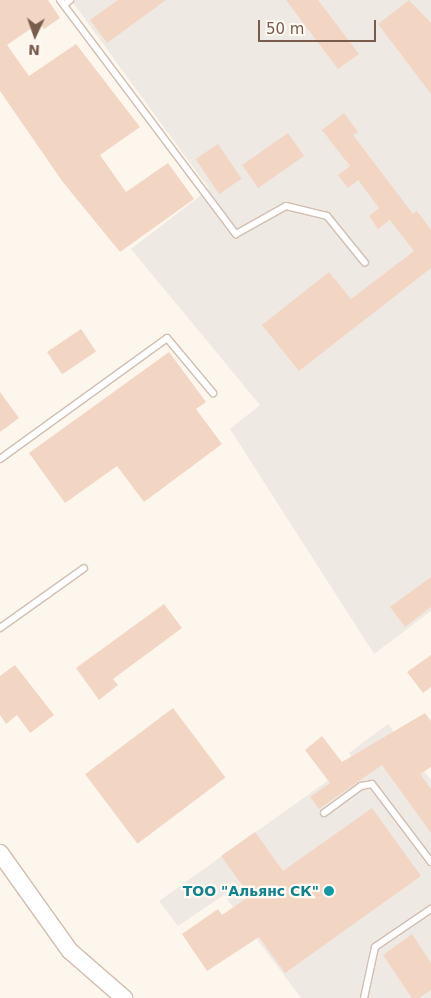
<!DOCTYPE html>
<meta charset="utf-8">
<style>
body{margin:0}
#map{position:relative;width:431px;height:998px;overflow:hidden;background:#fdf6ec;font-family:"DejaVu Sans",sans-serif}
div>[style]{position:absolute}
.industrial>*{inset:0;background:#efe9e4}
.building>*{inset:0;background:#f3d5c3;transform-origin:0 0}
.roads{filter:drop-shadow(1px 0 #d1beb0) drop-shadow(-1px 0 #d1beb0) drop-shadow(0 1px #d1beb0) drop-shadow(0 -1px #d1beb0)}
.service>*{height:6px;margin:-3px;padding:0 3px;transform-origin:3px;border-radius:3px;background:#fff}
.tertiary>*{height:16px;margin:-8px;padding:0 8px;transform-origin:8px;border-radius:8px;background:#fff}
.dots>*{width:14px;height:14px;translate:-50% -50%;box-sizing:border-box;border:2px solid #fffaf3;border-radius:50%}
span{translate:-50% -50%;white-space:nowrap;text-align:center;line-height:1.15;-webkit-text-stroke:4.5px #fffaf3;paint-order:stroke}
.culture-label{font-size:14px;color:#0d838f;font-weight:700}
.right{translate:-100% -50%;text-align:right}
.north{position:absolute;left:10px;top:10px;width:50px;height:50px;-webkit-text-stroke:4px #fffaf3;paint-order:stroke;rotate:183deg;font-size:14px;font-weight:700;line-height:20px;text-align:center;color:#7a5c4d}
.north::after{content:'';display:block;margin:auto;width:18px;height:22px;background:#7a5c4d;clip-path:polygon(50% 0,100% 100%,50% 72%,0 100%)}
.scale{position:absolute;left:258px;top:20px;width:118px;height:22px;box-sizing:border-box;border:2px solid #7a5c4d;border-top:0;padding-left:6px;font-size:15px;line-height:18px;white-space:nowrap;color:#7a5c4d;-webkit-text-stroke:4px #fffaf3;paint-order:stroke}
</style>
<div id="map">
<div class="industrial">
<div style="clip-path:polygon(71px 0,431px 0,431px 611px,374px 654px,230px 429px,260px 405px,131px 249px,209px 189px)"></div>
<div style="clip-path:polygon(388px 724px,431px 780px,431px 998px,301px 998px,224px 895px,178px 926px,159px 901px,354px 762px,349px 753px)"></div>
</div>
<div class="building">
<div style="clip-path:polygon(0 0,48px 0,60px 18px,44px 29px,39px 23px,7px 45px,29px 76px,76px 44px,140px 127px,100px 155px,126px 192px,168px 163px,194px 199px,120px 252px,62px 181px,0 91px)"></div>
<div style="clip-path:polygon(118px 0,166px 0,107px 43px,90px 20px)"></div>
<div style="clip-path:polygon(286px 0,318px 0,359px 54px,338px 69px)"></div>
<div style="clip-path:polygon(409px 0,431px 23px,431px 94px,378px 24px)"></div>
<div style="clip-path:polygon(344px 113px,358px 132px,353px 135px,413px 214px,417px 211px,431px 230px,431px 268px,299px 371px,262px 325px,329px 272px,351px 299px,414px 251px,390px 220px,378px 229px,369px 216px,379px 208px,358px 180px,348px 188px,338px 175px,350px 166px,322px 130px)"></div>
<div style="left:288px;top:133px;width:28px;height:56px;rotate:55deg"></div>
<div style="left:218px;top:144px;width:42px;height:27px;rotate:56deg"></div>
<div style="left:81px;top:329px;width:27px;height:41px;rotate:56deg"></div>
<div style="clip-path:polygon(169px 352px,206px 402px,196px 409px,222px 444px,144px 502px,117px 466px,65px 503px,29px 453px)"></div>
<div style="clip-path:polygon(0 392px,19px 418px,0 432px)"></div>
<div style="clip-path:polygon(431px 577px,431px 607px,405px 627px,390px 607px)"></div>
<div style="clip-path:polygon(164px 604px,182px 628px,113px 679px,118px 685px,99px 700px,76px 668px)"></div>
<div style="clip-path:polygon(431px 655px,431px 687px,423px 693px,407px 672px)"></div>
<div style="clip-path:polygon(15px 665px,54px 715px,30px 733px,17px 715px,6px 724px,0 715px,0 676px)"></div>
<div style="left:173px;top:708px;width:87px;height:110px;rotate:53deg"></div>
<div style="clip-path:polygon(425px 713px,431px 721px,431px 767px,420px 774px,431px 789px,431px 833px,382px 765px,319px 809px,310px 797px,330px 783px,305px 750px,322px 736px,342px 762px)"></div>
<div style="clip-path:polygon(372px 808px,421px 876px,285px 973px,259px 937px,207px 971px,182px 934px,218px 909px,222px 915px,250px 896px,221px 856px,255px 832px,283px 871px)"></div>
<div style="clip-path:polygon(412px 934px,431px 963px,431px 990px,419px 998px,412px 998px,383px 955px)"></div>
</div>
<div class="roads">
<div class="service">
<div style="left:60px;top:0;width:293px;rotate:53.1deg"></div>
<div style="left:236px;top:234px;width:57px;rotate:-29.2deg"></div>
<div style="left:286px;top:206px;width:42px;rotate:13.7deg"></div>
<div style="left:327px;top:216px;width:60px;rotate:51deg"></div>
<div style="left:64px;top:5px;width:8px;rotate:-40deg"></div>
<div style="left:0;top:459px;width:206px;rotate:-35.9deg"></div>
<div style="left:167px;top:338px;width:72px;rotate:50.1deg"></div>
<div style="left:0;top:628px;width:103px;rotate:-35.5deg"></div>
<div style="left:324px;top:813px;width:46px;rotate:-36.1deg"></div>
<div style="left:361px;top:786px;width:11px;rotate:-10deg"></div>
<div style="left:372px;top:784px;width:98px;rotate:52.9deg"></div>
<div style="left:364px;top:998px;width:52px;rotate:-77.8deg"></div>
<div style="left:375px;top:947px;width:68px;rotate:-34.2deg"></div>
</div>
<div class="tertiary">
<div style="left:0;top:853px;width:120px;rotate:54.5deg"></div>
<div style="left:70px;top:951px;width:72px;rotate:41deg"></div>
</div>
</div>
<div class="dots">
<div style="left:329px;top:891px;background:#0f9aa8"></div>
</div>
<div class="culture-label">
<span class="right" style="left:319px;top:891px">ТОО "Альянс СК"</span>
</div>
<div class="north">N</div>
<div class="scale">50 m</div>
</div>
